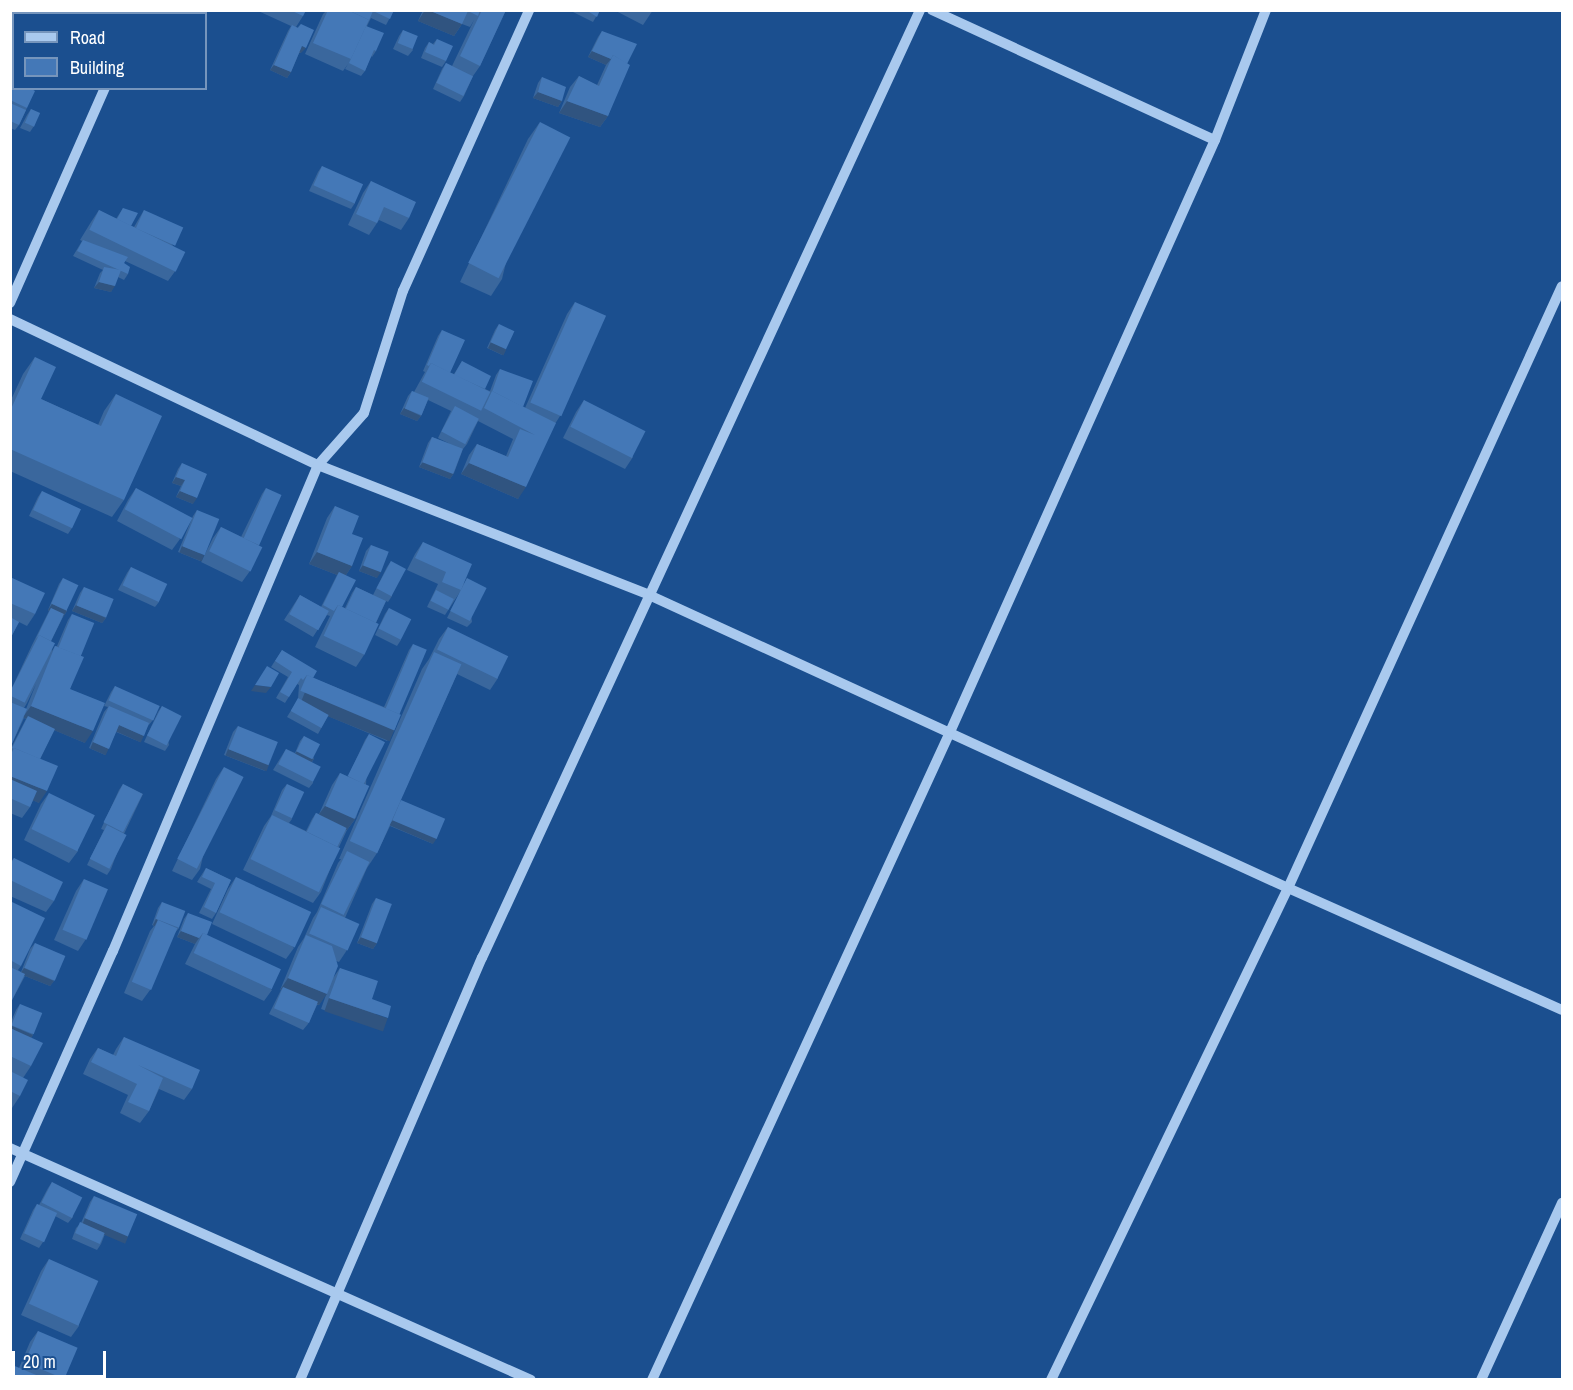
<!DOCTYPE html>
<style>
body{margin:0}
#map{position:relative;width:1573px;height:1390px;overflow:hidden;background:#1b4f8f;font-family:"Archivo Narrow",sans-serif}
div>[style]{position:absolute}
.minor>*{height:10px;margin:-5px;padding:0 5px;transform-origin:5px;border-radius:5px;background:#a9c9ee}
.wall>*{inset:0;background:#3a679d}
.shaded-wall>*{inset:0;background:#305480;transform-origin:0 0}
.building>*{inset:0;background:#4478b7;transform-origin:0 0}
span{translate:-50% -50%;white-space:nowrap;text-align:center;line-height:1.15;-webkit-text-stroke:6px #1b4f8f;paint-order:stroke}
.frame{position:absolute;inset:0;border:12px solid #fff;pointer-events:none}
.legend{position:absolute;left:12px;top:12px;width:195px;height:78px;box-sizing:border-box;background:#1b4f8f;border:2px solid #7695bc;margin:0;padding:8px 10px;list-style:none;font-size:18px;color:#fff}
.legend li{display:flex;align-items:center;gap:12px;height:30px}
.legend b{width:30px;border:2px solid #7695bc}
.scale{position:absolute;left:12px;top:1351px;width:94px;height:27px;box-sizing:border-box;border:3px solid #fff;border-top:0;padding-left:8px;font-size:18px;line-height:21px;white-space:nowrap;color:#fff;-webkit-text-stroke:4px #1b4f8f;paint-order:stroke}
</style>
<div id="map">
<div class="minor">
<div style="left:932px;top:10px;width:311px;rotate:24.7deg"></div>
<div style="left:138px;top:14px;width:4px;rotate:-76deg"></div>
<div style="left:10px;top:303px;width:235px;rotate:-66.2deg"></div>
<div style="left:10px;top:319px;width:341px;rotate:25.4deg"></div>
<div style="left:318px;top:465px;width:356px;rotate:21.4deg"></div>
<div style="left:649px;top:595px;width:703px;rotate:24.63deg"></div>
<div style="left:1288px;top:888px;width:300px;rotate:24deg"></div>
<div style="left:10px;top:1148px;width:570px;rotate:24deg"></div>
<div style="left:10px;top:1182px;width:253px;rotate:-66deg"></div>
<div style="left:113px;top:951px;width:527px;rotate:-67.13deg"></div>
<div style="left:318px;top:465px;width:69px;rotate:-48.5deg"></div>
<div style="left:364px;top:413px;width:128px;rotate:-72.3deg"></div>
<div style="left:403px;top:291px;width:308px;rotate:-65.8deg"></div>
<div style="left:300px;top:1380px;width:460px;rotate:-66.7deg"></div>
<div style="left:482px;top:958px;width:1044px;rotate:-65.2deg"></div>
<div style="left:652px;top:1380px;width:713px;rotate:-65.3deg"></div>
<div style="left:950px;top:732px;width:649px;rotate:-65.89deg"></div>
<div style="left:1215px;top:140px;width:140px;rotate:-68.6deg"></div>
<div style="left:1051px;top:1380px;width:546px;rotate:-64.28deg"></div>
<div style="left:1288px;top:888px;width:661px;rotate:-65.53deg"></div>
<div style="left:1481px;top:1380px;width:195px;rotate:-65.4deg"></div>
</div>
<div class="wall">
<div style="clip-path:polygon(256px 10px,306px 10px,303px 16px,296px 27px,297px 28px,301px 24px,301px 53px,299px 53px,291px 72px,287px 78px,270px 70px,288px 31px,291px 26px)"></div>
<div style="clip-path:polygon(394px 10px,386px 25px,371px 18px,367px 26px,376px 51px,372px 57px,371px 56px,365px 71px,361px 76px,345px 69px,348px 64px,343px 71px,305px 54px,323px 14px,326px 11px)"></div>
<div style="clip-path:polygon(423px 10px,506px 10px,480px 66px,473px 76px,464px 96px,460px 102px,433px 89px,442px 69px,446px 63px,452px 66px,474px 20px,470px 27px,462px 24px,454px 36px,418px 21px)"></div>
<div style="clip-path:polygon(600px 10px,593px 22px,571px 11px)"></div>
<div style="clip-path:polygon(614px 10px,653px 10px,643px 25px)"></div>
<div style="clip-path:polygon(10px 23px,12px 30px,14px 27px,14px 75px,10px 74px)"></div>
<div style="clip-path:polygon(403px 30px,413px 50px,408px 56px,393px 49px,399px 36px)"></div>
<div style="clip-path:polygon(602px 31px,627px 64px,608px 116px,600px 127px,559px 113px,570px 87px,579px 76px,597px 85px,606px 65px,588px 57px,598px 37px)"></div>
<div style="clip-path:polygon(437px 39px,446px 61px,442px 67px,421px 58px,425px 48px,429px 42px,433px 44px)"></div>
<div style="clip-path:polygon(542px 77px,562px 101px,558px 107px,533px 98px,538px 83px)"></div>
<div style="clip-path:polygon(12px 80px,27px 108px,19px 125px,15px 130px,10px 128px,10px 82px)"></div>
<div style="clip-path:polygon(31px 109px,34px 126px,30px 132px,20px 128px,27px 115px)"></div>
<div style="clip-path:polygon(540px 122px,502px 279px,491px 296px,460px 282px,528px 139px)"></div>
<div style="clip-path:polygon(322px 166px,355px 203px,351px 209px,309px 191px,318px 172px)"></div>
<div style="clip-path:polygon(371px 181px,409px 218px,401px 230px,379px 220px,369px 235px,348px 225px,363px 193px)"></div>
<div style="clip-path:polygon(123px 208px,131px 226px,134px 227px,144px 210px,174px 247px,176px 270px,168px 281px,125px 261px,124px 263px,128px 274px,124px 280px,118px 277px,111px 292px,94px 288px,100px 273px,103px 270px,73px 256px,82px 241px,80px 240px,91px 222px,99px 210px,116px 219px)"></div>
<div style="clip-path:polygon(575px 302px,560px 416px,555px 424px,518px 499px,461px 474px,469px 455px,477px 444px,506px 456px,513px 439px,478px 421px,467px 444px,463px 449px,454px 473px,450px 479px,419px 467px,428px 443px,432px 437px,450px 444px,438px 438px,451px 411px,428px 400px,421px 416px,417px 421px,400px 414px,408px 396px,412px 391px,414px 392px,425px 372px,423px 371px,438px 336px,442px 330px,450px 373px,454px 374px,462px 361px,485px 389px,490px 391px,496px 375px,500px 369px,523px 407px,525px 408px,567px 314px)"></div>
<div style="clip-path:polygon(499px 324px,502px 355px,487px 348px,495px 330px)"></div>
<div style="clip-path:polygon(35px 357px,41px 399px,98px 425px,104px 411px,116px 394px,124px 500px,112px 517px,10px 471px,10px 402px,23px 374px)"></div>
<div style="clip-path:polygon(584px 400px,633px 457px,625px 469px,563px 438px,576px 412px)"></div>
<div style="clip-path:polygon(182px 463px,193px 504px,176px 497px,181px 486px,172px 483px,178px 469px)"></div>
<div style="clip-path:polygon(136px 488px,180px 539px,172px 550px,117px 521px,128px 500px)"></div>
<div style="clip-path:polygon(266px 488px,259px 545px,250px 571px,242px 582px,201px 562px,213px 538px,221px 527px,241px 537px,262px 494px)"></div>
<div style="clip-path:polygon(42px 491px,72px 528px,68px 534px,29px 516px,38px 497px)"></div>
<div style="clip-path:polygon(335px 506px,352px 534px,352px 566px,346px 575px,342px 607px,345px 608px,352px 593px,356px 587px,373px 595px,387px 567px,391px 561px,392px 596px,388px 602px,386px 601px,376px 623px,364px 655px,356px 667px,315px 647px,330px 616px,327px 615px,313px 637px,284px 620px,300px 595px,321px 607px,337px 575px,309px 564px,327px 518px)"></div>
<div style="clip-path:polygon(197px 510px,200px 561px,178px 552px,193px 516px)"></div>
<div style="clip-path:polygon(423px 542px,464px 584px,467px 578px,472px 622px,467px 627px,447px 618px,460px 592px,445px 615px,427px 607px,438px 584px,407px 570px,415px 554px)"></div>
<div style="clip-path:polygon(371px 545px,377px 578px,359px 571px,366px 551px)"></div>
<div style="clip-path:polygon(131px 567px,159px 602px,155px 607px,118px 590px,127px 573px)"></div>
<div style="clip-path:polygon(10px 577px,35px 614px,27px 626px,19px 622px,10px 639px)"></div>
<div style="clip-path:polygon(evenodd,63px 578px,67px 611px,63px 617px,51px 641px,52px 651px,55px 646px,57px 646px,68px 620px,72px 614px,80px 656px,70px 689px,85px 743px,54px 730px,40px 759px,39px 803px,33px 800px,30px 807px,22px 818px,10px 813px,10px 750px,26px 719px,24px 718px,10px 748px,10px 692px,32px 645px,49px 611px,48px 610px,59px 584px,63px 578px,36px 684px,26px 709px,24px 708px,27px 703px,36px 684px)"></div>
<div style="clip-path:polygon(84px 587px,106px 618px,102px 623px,72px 611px,80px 593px)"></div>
<div style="clip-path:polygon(389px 608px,401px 640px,397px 646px,375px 635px,385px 614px)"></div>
<div style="clip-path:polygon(448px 627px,498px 678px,490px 690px,457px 674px,400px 801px,433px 844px,390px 826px,377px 853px,367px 868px,345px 918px,347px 950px,339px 962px,336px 961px,333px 978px,340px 968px,372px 999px,380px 1029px,321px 1009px,327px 992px,319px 1005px,317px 1005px,308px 1024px,303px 1030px,269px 1014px,281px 990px,280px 990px,298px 947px,304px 938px,313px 918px,317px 912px,338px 863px,341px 859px,339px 859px,422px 669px,429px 659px,439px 639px)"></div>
<div style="clip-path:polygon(413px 644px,399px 714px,395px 729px,387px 741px,328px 716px,318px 734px,287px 717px,298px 699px,299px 685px,297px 684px,285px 703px,276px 698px,288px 677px,271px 667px,282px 650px,313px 678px,384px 707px,409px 650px)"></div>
<div style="clip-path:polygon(115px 686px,153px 720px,148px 726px,140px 742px,116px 732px,105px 755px,89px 748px,104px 712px,108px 707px,104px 706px,111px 692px)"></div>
<div style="clip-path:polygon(162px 706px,169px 745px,165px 751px,144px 742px,158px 712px)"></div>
<div style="clip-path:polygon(238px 726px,265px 771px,224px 755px,233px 732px)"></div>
<div style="clip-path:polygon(369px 734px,366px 785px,356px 818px,347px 830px,339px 847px,321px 892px,313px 903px,243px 870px,264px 826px,271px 816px,282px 790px,287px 784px,292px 819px,289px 823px,306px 831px,312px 819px,316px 813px,319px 814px,332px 785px,340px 773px,348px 777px,365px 740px)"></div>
<div style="clip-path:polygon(304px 736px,314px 759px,312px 762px,313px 783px,309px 788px,273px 770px,286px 749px,295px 753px,300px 741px)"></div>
<div style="clip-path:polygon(224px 767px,200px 869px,192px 880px,172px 871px,216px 779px)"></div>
<div style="clip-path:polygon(123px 784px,143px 794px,124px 834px,111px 869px,107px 875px,87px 865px,104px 830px,101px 829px,119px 790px)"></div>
<div style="clip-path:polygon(49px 793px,78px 851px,69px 863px,24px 840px,41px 804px)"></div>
<div style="clip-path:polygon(14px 858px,54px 901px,46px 912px,10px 896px,10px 863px)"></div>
<div style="clip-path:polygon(206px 868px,231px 880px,216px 913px,212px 919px,199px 913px,211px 889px,197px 882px)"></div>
<div style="clip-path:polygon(236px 877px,294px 948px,286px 959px,212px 924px,228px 889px)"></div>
<div style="clip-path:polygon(84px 879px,86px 939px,78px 951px,54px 940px,76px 891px)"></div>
<div style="clip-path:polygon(376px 898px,377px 943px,373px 949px,357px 943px,372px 904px)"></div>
<div style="clip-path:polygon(10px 901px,21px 966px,18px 970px,21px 972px,30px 949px,35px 943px,54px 981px,50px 986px,25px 976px,10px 1004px)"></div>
<div style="clip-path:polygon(162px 902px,179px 928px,174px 934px,150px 990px,142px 1001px,124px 993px,150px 931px,154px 926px,152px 925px,158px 908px)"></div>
<div style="clip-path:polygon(188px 913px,207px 935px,272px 990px,264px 1001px,185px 964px,195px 944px,177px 937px,184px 919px)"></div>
<div style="clip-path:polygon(20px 1004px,33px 1035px,31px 1038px,31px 1066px,23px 1078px,20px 1096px,12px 1108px,10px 1107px,10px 1024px,16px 1010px)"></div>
<div style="clip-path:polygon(124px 1037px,192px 1089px,184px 1100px,159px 1089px,149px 1111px,140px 1123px,120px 1113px,128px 1095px,83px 1074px,90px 1059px,98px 1048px,113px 1055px,116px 1049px)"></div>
<div style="clip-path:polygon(52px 1182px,73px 1217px,68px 1223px,55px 1216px,43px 1242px,39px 1248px,20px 1239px,33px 1210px,37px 1204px,39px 1205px,48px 1188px)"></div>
<div style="clip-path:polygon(94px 1196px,124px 1242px,105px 1234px,101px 1244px,97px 1250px,72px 1239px,76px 1228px,81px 1223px,90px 1202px)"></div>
<div style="clip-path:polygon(49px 1259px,79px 1326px,71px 1337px,21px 1315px,41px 1271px)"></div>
<div style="clip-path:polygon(38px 1331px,63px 1380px,10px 1380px,19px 1368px,30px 1342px)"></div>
</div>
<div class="shaded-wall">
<div style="clip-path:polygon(425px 10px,428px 10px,462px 24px,454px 36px,418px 21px)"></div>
<div style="clip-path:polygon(302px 46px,306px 48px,301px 53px,298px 52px)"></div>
<div style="clip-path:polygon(592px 51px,611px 59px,606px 65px,588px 57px)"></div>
<div style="clip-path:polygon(274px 65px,291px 72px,287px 78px,270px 70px)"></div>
<div style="clip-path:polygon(538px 92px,562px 101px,558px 107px,533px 98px)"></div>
<div style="clip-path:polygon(567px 101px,608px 116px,600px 127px,559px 113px)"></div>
<div style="clip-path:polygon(99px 282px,115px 286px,111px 292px,94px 288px)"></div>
<div style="left:491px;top:342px;width:17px;height:7px;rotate:25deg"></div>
<div style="clip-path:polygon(404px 408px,421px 416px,417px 421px,400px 414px)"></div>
<div style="clip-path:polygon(423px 462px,454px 473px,450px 479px,419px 467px)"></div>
<div style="clip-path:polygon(469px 463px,526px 487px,518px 499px,461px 474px)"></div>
<div style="clip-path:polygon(176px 477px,185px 480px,181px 486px,172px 483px)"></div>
<div style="clip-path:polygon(180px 491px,197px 498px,193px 504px,176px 497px)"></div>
<div style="left:182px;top:546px;width:24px;height:7px;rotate:22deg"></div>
<div style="clip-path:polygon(317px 552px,352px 566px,344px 578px,339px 572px,337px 575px,309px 564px)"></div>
<div style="clip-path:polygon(363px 565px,381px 572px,377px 578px,359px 571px)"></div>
<div style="clip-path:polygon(52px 604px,67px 611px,63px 617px,51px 608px,49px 611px,48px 610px)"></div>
<div style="clip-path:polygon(76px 605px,106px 618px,102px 623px,72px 611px)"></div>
<div style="clip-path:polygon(255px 685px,271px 687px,266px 693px,251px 691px)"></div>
<div style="left:305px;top:692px;width:97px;height:14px;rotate:22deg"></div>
<div style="clip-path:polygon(31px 706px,93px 731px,85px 743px,27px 719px,28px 716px,26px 719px,23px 717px)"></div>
<div style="left:119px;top:725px;width:27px;height:7px;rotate:24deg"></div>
<div style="left:93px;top:742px;width:17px;height:7px;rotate:24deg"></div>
<div style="left:228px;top:749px;width:44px;height:7px;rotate:21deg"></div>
<div style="clip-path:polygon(297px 751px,314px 759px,310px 764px,293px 757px)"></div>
<div style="clip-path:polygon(10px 776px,47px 791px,39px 803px,10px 791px)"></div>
<div style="clip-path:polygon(325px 806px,356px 818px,347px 830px,317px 817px)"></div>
<div style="clip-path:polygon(393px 820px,437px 838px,433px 844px,389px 825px)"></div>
<div style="left:156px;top:919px;width:2px;height:7px;rotate:27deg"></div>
<div style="clip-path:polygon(181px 931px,199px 938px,195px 944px,177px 937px)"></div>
<div style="clip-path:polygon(361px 937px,377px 943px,373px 949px,357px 943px)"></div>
<div style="clip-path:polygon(24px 968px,54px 981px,50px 986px,20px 974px)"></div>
<div style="clip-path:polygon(288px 978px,327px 994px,319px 1005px,282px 990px,283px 987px,281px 990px,280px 990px)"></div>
<div style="left:329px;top:998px;width:62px;height:14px;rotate:19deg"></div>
<div style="clip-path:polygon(12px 1026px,33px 1035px,29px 1041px,10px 1027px)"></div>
<div style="left:85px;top:1218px;width:47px;height:8px;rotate:23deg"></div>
</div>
<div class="building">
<div style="clip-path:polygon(10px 10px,15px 10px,14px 14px,10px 12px)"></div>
<div style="clip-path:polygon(290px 10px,306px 10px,303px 16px)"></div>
<div style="clip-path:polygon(328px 10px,348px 10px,369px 20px,351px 59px,313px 43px)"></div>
<div style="clip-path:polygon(348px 10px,394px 10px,390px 19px,373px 11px,367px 25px,369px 20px)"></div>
<div style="clip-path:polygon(428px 10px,480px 10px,478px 16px,468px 11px,462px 24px)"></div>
<div style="clip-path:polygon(482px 10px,506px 10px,480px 66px,460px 56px)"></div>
<div style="clip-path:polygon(586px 10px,600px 10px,597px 17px)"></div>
<div style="clip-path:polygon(10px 23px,14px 24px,10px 33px)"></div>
<div style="clip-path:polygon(301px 24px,314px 30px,306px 48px,302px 46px,291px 72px,274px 65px,292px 25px,298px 28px)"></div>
<div style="clip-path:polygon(366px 26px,384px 33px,376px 51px,374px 50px,365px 71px,349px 63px)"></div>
<div style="left:403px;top:30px;width:16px;height:14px;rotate:22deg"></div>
<div style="clip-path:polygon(602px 31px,637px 44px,627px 64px,613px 55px,611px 59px,592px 51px)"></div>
<div style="clip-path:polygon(14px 32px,14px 60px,10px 59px,10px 39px)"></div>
<div style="clip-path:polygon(437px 39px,453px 46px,446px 61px,425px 52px,429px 42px,434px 45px)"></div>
<div style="clip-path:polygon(613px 55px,630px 65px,608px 116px,567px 101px,579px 76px,599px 86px)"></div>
<div style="left:446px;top:63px;width:30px;height:22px;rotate:26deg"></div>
<div style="clip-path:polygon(542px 77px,566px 87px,562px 101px,538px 92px)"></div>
<div style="clip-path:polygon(12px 80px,14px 81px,14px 88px,30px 88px,35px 91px,27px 108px,10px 100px,10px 83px)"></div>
<div style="clip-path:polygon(10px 103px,26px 110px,19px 125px,10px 121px)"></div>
<div style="left:31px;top:109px;width:10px;height:15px;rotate:24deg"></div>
<div style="left:540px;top:122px;width:34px;height:158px;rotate:27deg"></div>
<div style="left:322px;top:166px;width:45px;height:21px;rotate:24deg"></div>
<div style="clip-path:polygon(371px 181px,416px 202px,409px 218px,384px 207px,377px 223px,356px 214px)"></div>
<div style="clip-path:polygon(123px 208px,138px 213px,131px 226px,117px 219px)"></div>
<div style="left:99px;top:210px;width:96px;height:22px;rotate:26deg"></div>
<div style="left:144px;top:210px;width:43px;height:20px;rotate:24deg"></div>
<div style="clip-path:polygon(83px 240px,128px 257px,124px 263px,130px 267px,128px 274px,77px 251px)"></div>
<div style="clip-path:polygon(104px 267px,121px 270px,115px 286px,99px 282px)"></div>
<div style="left:575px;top:302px;width:34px;height:110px;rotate:24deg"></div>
<div style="left:499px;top:324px;width:17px;height:20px;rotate:25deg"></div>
<div style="clip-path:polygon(442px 330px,465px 340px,450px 373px,431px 363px,429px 366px,427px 365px)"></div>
<div style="clip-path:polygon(35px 357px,56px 367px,41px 399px,101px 426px,116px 394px,162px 416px,124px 500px,10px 449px,10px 411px)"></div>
<div style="clip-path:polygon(462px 361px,491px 376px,485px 389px,454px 375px)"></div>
<div style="left:431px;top:363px;width:66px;height:21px;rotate:26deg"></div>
<div style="clip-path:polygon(500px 369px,533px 381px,523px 407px,492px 391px,492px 392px)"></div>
<div style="left:412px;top:391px;width:18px;height:19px;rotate:22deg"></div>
<div style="clip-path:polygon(492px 391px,556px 423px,526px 487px,469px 463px,477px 444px,508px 457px,520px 429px,535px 435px,484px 408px)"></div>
<div style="left:584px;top:400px;width:69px;height:30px;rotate:27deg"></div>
<div style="left:455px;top:406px;width:27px;height:29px;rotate:28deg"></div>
<div style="left:432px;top:437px;width:33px;height:27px;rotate:21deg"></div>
<div style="clip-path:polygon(182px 463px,207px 474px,197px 498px,180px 491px,185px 480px,176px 477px)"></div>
<div style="left:136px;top:488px;width:64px;height:24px;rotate:28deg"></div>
<div style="left:266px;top:488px;width:17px;height:55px;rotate:24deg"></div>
<div style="left:42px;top:491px;width:43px;height:21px;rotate:25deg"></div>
<div style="clip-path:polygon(335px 506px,359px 516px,352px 534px,363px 538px,352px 566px,317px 552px)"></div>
<div style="left:197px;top:510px;width:24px;height:39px;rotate:22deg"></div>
<div style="left:221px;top:527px;width:46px;height:27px;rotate:26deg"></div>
<div style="clip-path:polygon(423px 542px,472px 564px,461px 590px,442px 582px,446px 572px,415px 558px)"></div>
<div style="left:371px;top:545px;width:19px;height:22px;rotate:21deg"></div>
<div style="left:391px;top:561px;width:17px;height:31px;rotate:28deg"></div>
<div style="left:131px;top:567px;width:40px;height:20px;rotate:25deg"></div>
<div style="clip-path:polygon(339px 572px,356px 580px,342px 607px,338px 605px,334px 611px,323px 605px)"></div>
<div style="clip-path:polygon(10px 577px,45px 593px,35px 614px,10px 603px)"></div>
<div style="left:63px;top:578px;width:17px;height:28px;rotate:25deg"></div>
<div style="left:467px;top:578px;width:22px;height:37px;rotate:27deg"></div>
<div style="left:84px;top:587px;width:32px;height:20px;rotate:22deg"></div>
<div style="left:356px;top:587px;width:33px;height:24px;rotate:25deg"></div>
<div style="left:436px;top:590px;width:20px;height:12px;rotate:27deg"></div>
<div style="left:300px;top:595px;width:33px;height:22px;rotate:29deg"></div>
<div style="left:338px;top:605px;width:45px;height:34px;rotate:25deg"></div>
<div style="clip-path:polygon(51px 608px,64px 614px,51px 641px,39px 635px,36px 639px)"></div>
<div style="left:389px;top:608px;width:25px;height:23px;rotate:27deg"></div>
<div style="left:72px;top:614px;width:24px;height:36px;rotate:22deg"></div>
<div style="clip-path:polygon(10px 617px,19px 622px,10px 639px)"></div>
<div style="left:448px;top:627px;width:67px;height:25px;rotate:26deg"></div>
<div style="left:39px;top:635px;width:18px;height:67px;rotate:27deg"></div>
<div style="left:413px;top:644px;width:15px;height:70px;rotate:23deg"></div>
<div style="clip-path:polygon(55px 646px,84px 657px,70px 689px,105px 703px,93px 731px,31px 706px)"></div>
<div style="clip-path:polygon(282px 650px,317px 671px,313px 678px,307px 675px,303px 680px,301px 678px,289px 697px,280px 692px,292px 672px,275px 661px)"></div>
<div style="left:434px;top:652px;width:30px;height:207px;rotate:24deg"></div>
<div style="clip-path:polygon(267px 666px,279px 673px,271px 687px,255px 685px)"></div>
<div style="left:307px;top:675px;width:102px;height:17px;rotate:23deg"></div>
<div style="left:115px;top:686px;width:49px;height:16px;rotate:24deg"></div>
<div style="left:298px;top:698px;width:35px;height:15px;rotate:29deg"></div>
<div style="clip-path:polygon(10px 702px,27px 709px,10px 748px)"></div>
<div style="clip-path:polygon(109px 706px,149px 723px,144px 736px,119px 725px,109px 749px,93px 742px)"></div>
<div style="left:162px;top:706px;width:22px;height:33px;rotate:27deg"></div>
<div style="clip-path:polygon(28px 716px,55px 729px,40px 759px,14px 748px,14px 749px,12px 748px)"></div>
<div style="left:238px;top:726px;width:43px;height:25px;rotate:22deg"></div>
<div style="left:369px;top:734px;width:18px;height:47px;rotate:27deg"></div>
<div style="left:304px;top:736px;width:18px;height:17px;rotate:27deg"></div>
<div style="clip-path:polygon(14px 748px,58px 766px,47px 791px,10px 776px,10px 756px)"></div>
<div style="left:286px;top:749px;width:39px;height:17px;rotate:27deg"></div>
<div style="left:224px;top:767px;width:22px;height:103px;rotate:27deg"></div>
<div style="left:340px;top:773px;width:32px;height:36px;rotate:24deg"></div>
<div style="clip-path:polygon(10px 779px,37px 791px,30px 807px,12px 799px,10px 802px)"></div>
<div style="left:123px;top:784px;width:22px;height:43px;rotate:27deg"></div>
<div style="left:287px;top:784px;width:19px;height:29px;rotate:25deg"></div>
<div style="left:49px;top:793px;width:51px;height:40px;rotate:26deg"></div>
<div style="left:401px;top:800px;width:48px;height:22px;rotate:23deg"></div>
<div style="left:316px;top:813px;width:34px;height:21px;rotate:26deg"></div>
<div style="left:272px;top:815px;width:76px;height:49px;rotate:26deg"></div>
<div style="left:107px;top:825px;width:22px;height:38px;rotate:27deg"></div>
<div style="left:347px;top:851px;width:25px;height:59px;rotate:26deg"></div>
<div style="clip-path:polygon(14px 858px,63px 882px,54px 901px,10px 880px,10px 865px)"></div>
<div style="clip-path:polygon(206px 868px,231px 880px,216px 913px,204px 907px,215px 883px,202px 877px)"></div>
<div style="left:236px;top:877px;width:83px;height:39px;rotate:25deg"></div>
<div style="left:84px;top:879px;width:26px;height:55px;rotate:23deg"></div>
<div style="left:376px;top:898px;width:17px;height:42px;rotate:21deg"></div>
<div style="clip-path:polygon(10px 901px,45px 918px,21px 966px,10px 960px)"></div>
<div style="left:162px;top:902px;width:25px;height:18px;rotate:21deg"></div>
<div style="left:321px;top:907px;width:42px;height:29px;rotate:24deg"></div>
<div style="clip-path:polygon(188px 913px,212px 922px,207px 935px,203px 933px,199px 938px,181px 931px)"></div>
<div style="left:158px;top:920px;width:21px;height:67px;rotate:23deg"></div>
<div style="left:203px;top:933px;width:86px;height:22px;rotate:25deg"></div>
<div style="clip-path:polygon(306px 935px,332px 946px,338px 966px,327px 994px,288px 978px)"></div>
<div style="left:35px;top:943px;width:33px;height:27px;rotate:23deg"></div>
<div style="clip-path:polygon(10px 967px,25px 974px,10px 1004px)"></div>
<div style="clip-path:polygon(340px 968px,378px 981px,372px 999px,391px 1006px,388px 1018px,329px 998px)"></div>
<div style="left:283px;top:987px;width:38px;height:23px;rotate:23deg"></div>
<div style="left:20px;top:1004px;width:24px;height:23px;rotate:22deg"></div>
<div style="clip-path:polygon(10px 1028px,43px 1043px,31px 1066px,10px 1056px)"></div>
<div style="clip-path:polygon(124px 1037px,200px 1070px,192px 1089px,138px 1065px,163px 1078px,149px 1111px,128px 1102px,137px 1084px,91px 1062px,98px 1048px,116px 1056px)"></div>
<div style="clip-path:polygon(10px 1071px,28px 1080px,20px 1096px,10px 1091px)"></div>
<div style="left:52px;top:1182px;width:34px;height:23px;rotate:27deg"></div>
<div style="left:94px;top:1196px;width:47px;height:24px;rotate:23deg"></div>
<div style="left:37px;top:1204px;width:22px;height:32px;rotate:24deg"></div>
<div style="left:80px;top:1222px;width:27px;height:12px;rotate:24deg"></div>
<div style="left:49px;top:1259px;width:54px;height:49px;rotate:24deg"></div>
<div style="left:38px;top:1331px;width:43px;height:34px;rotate:23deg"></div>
<div style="clip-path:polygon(10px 1364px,41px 1377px,41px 1380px,10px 1380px)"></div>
</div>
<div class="frame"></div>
<ul class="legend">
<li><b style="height:8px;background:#a9c9ee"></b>Road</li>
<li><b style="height:16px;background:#4478b7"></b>Building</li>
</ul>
<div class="scale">20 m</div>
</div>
